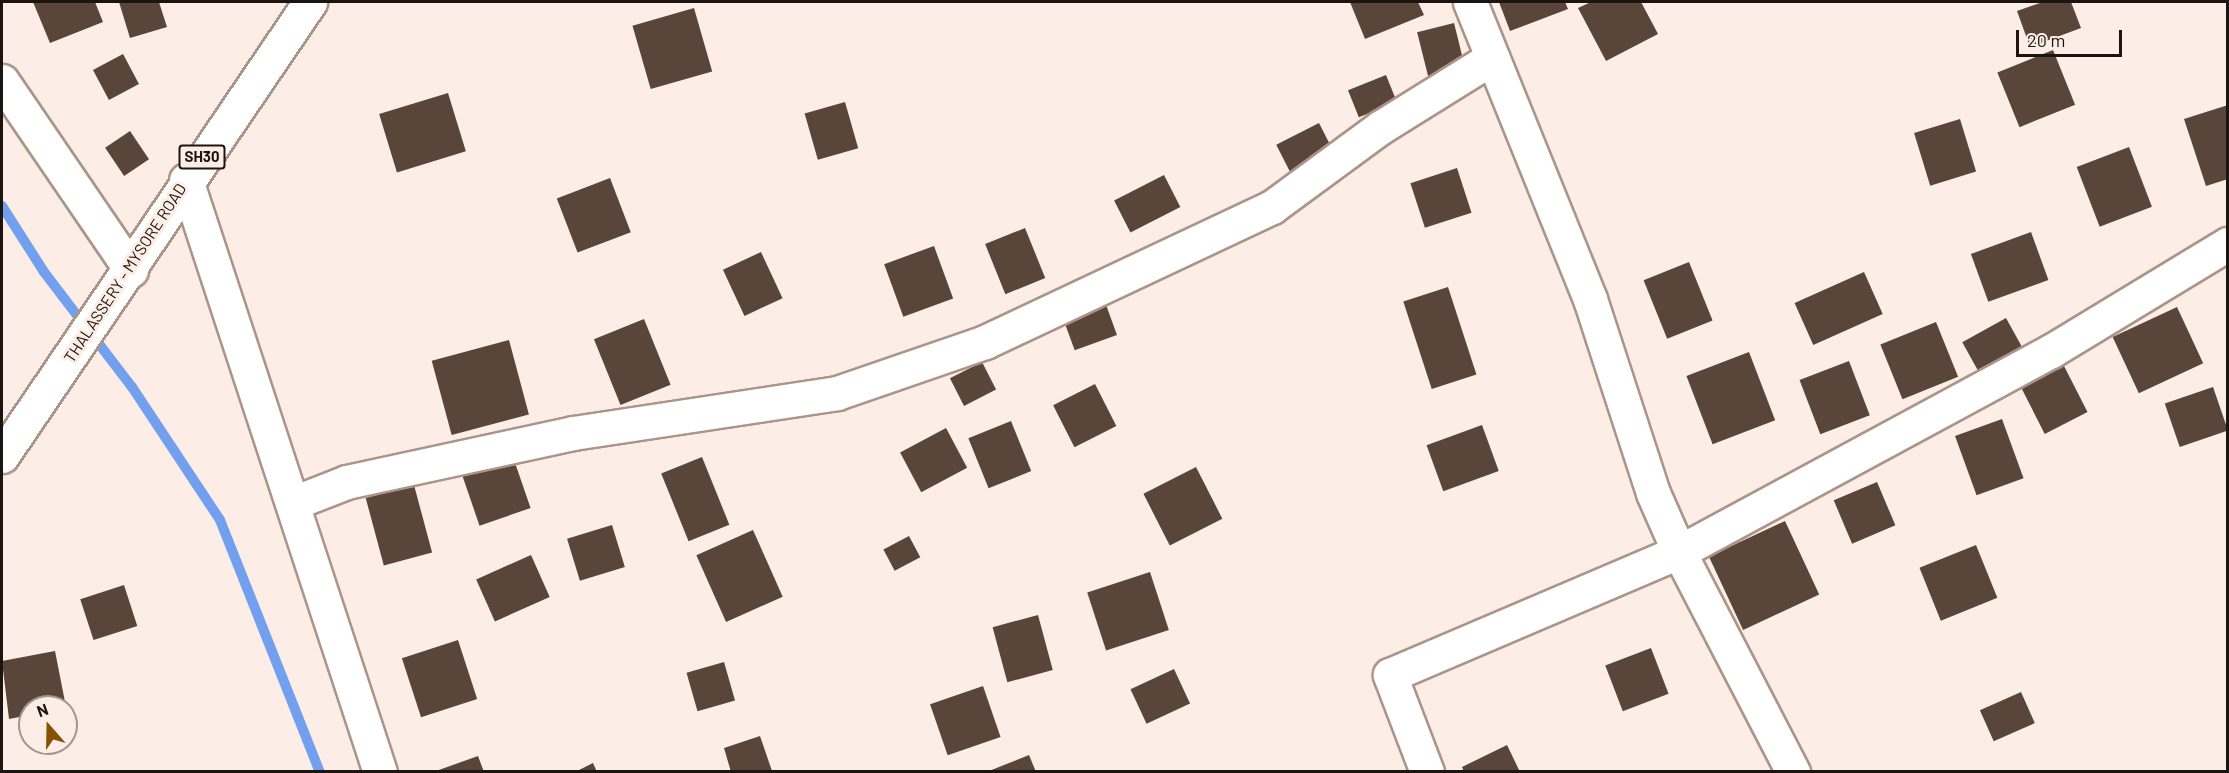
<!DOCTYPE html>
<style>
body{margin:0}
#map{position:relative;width:2229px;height:773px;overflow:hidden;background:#fceee6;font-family:Barlow,sans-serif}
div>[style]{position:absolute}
.stream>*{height:10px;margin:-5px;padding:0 5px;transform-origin:5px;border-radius:5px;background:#72a0ef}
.building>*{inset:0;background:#59453a;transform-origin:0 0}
.roads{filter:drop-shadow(2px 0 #ab9588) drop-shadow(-2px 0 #ab9588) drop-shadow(0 2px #ab9588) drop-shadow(0 -2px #ab9588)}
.street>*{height:33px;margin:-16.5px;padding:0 16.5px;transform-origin:16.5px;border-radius:16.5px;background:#fff}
.primary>*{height:33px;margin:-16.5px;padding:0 16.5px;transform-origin:16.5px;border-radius:16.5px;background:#fff}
span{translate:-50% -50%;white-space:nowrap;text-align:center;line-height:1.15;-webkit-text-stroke:6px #fceee6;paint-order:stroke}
.shield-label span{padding:2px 4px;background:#fceee6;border:2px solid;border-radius:4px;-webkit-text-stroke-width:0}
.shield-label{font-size:15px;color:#1c1410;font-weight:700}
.street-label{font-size:16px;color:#1c1410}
.frame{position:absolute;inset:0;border:3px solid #1c1410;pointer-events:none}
.north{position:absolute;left:18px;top:695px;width:60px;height:60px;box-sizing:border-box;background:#fceee6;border:2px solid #a29790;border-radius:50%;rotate:340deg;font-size:16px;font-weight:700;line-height:24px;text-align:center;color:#1c1410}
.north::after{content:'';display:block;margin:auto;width:21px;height:27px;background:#885102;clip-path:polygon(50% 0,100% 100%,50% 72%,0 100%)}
.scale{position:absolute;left:2016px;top:30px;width:106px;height:27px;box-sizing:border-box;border:3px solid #1c1410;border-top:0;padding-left:8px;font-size:18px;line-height:21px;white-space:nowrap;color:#1c1410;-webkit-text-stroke:4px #fceee6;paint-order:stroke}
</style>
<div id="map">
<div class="stream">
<div style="left:2px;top:206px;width:78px;rotate:57.5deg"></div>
<div style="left:44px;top:272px;width:145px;rotate:52.6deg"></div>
<div style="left:132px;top:387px;width:159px;rotate:56.5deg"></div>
<div style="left:220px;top:520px;width:271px;rotate:68.4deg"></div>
</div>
<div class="building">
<div style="clip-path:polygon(33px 2px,95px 2px,103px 22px,50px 43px)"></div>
<div style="clip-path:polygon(119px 2px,159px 2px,167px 27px,130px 38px)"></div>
<div style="clip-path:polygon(1350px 2px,1418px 2px,1424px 15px,1365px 39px)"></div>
<div style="clip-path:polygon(1499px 2px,1565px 2px,1568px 9px,1510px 31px)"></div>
<div style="clip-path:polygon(1591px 2px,1641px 2px,1658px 34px,1606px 61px,1578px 8px)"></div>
<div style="clip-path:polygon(2043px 2px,2071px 2px,2081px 28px,2030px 47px,2017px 11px)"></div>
<div style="left:694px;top:8px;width:66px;height:64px;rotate:74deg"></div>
<div style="left:1454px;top:23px;width:46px;height:38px;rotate:76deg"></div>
<div style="left:2053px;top:50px;width:59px;height:60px;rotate:68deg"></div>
<div style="left:123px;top:54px;width:34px;height:34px;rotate:62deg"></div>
<div style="left:1386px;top:75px;width:29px;height:41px;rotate:68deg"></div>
<div style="left:448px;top:93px;width:61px;height:72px;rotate:73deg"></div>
<div style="left:845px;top:102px;width:48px;height:42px;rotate:74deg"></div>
<div style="clip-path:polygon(2228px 105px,2228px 179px,2206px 186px,2184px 119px)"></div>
<div style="left:1960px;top:119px;width:55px;height:48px;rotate:73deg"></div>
<div style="left:1319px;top:123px;width:30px;height:48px;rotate:63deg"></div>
<div style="left:130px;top:131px;width:34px;height:30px;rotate:56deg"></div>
<div style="left:2129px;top:147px;width:64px;height:56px;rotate:69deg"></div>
<div style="left:1457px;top:168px;width:47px;height:49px;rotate:72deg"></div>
<div style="left:1164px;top:175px;width:36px;height:56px;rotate:63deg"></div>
<div style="left:610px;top:178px;width:58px;height:57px;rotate:69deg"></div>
<div style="left:1025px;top:228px;width:54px;height:43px;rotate:68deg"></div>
<div style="left:2031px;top:232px;width:51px;height:64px;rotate:70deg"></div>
<div style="left:934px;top:246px;width:56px;height:53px;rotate:70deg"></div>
<div style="left:761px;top:252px;width:51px;height:42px;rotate:65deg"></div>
<div style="left:1689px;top:262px;width:63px;height:49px;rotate:68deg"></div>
<div style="left:1864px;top:272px;width:46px;height:76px;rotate:66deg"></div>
<div style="left:1448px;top:287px;width:92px;height:47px;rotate:72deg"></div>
<div style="left:1105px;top:302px;width:35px;height:45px;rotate:70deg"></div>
<div style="left:2177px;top:307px;width:62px;height:71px;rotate:65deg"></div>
<div style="left:2006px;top:318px;width:38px;height:50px;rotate:61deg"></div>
<div style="left:644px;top:319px;width:71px;height:54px;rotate:68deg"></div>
<div style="left:1936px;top:322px;width:59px;height:60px;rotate:68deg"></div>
<div style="left:509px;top:340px;width:77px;height:80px;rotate:75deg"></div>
<div style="left:1749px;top:352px;width:73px;height:67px;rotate:69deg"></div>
<div style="left:1849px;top:361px;width:58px;height:53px;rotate:69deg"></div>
<div style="left:982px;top:362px;width:31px;height:36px;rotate:63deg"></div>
<div style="left:2063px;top:364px;width:54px;height:48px;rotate:63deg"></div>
<div style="left:1095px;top:384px;width:47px;height:47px;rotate:63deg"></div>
<div style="left:2213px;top:387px;width:46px;height:51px;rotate:71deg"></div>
<div style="left:2002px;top:419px;width:63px;height:50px;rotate:70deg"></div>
<div style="left:1011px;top:421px;width:54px;height:46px;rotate:68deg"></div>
<div style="left:1482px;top:425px;width:49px;height:59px;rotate:70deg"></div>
<div style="left:946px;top:428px;width:45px;height:52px;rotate:62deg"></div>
<div style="left:513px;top:457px;width:54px;height:54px;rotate:71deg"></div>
<div style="left:702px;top:457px;width:73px;height:44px;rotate:68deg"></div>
<div style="left:1196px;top:467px;width:58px;height:59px;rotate:63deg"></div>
<div style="left:1877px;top:482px;width:47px;height:47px;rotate:67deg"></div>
<div style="left:414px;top:485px;width:70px;height:50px;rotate:75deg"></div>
<div style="left:1785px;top:521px;width:81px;height:84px;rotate:65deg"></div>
<div style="left:612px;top:525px;width:44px;height:47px;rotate:73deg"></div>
<div style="left:753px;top:530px;width:73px;height:62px;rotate:66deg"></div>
<div style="left:909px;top:536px;width:24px;height:29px;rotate:62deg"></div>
<div style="left:1976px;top:545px;width:57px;height:61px;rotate:68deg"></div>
<div style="left:531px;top:555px;width:46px;height:60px;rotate:66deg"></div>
<div style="left:1150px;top:572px;width:61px;height:66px;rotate:72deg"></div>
<div style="left:124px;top:585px;width:43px;height:46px;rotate:72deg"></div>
<div style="left:1038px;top:615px;width:57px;height:47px;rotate:75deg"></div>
<div style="left:458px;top:640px;width:62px;height:59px;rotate:72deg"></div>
<div style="left:1651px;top:648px;width:49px;height:49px;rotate:69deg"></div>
<div style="clip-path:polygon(55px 651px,66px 707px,30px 707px,30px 715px,9px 719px,2px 661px)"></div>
<div style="left:724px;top:662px;width:40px;height:39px;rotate:74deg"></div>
<div style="left:1174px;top:669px;width:38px;height:48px;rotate:65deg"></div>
<div style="left:983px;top:686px;width:54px;height:56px;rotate:71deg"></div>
<div style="left:2021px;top:692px;width:34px;height:45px;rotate:66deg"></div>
<div style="clip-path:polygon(760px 736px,772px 771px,731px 772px,724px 748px)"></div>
<div style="clip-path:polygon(1507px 745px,1520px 772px,1464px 772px,1462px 767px)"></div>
<div style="clip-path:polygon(1029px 755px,1036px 772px,989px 772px,989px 771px)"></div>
<div style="clip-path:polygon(478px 756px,484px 772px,436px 772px,436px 771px)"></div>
<div style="clip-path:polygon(593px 763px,597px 772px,575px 772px)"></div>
</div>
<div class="roads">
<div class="street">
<div style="left:1470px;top:2px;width:320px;rotate:68deg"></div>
<div style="left:1590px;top:299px;width:204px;rotate:72deg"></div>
<div style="left:1653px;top:493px;width:64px;rotate:66.2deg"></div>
<div style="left:1679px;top:552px;width:248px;rotate:62.6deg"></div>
<div style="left:2px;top:81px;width:229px;rotate:55.7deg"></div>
<div style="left:186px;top:180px;width:623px;rotate:71.86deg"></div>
<div style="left:293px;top:503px;width:58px;rotate:-21.3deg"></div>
<div style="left:347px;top:482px;width:231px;rotate:-12.2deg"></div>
<div style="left:573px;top:433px;width:267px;rotate:-8.6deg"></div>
<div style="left:837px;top:393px;width:157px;rotate:-19deg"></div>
<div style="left:985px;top:342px;width:317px;rotate:-25.2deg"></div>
<div style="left:1272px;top:207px;width:135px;rotate:-36.3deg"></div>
<div style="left:1381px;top:127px;width:131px;rotate:-31.9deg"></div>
<div style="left:1427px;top:772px;width:104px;rotate:-110.9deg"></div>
<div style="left:1390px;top:675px;width:314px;rotate:-23.1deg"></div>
<div style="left:1679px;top:552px;width:423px;rotate:-28.4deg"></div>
<div style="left:2051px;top:351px;width:207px;rotate:-31.2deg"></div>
</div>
<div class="primary">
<div style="left:2px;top:456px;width:549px;rotate:-55.85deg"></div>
</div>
</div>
<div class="shield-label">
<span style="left:202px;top:157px">SH30</span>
</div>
<div class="street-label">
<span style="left:125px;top:273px;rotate:-57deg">THALASSERY - MYSORE ROAD</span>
</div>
<div class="frame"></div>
<div class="north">N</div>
<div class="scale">20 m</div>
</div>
